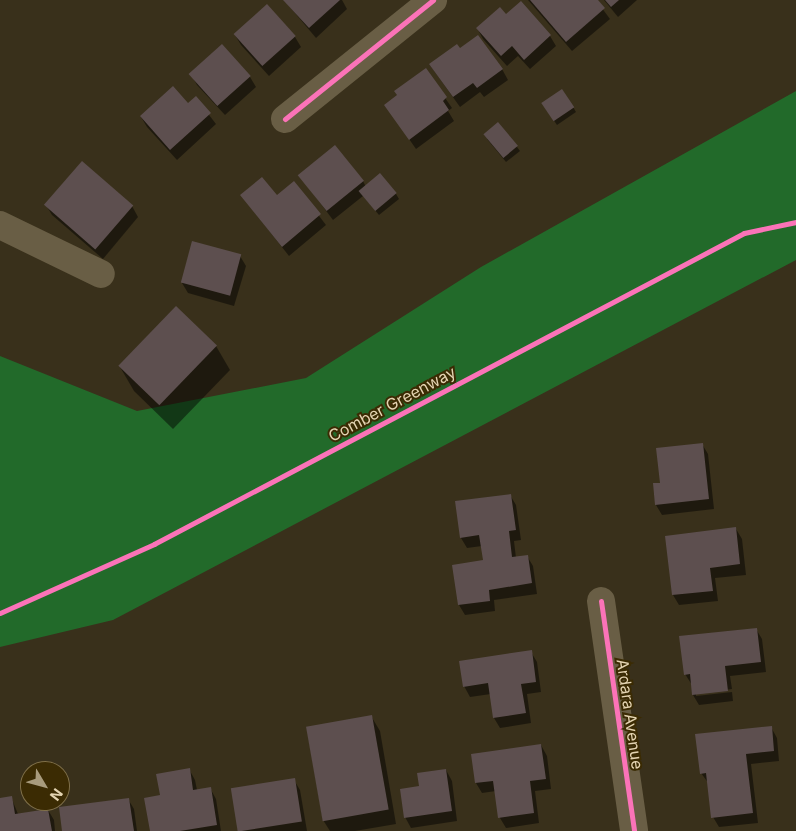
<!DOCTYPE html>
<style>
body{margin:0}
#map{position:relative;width:796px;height:831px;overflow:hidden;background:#39301b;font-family:Inter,sans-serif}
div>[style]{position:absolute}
.green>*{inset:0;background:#226a2a}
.shadow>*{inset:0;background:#0007}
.building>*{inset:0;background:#5d4f4f;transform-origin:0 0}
.minor>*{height:28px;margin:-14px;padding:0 14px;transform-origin:14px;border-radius:14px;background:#695e45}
.cycleway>*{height:5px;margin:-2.5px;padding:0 2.5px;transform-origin:2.5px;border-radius:2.5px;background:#fb73b8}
span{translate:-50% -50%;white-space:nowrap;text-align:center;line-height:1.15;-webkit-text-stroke:4px #3b2b03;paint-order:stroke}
.street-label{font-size:16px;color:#e4d4b2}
.north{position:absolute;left:20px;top:761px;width:50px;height:50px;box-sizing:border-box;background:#3b2b03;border:1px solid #7f6f49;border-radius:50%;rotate:127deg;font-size:14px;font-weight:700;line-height:20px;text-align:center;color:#e4d4b2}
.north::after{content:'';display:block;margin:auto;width:18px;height:22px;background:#a89b7d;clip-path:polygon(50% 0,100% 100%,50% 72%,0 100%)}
</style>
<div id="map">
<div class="green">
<div style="clip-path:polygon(796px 91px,796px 260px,113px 620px,0 647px,0 356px,137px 411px,306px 378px,481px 267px)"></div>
</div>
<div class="shadow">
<div style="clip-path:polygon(284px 0,342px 0,347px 9px,316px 38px)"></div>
<div style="clip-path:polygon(528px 0,596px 0,610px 19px,572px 51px)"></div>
<div style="clip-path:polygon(604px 0,637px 0,618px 17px)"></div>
<div style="clip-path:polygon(521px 3px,550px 36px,556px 46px,530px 69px,518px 56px,507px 66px,483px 39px,477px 28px,506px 16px)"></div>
<div style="clip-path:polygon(235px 35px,295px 37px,301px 47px,269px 76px,241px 45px)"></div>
<div style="clip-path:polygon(460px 50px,502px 69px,508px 80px,484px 97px,480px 92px,460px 107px,430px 65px)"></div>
<div style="clip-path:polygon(426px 70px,452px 108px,448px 111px,454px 121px,416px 149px,386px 106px)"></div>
<div style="clip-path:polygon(191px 74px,250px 77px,256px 87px,225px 115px,197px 85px)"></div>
<div style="clip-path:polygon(196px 98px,216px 124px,177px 160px,147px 127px,141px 117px,188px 105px)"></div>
<div style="clip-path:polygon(573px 107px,576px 112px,557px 125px,546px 109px)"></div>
<div style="clip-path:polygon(487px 139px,517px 147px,520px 151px,506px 162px)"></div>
<div style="clip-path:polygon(300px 176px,363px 181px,366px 187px,396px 194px,399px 199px,379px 215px,363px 196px,333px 220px)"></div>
<div style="clip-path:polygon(294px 183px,326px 225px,289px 256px,241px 195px,277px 197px)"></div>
<div style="clip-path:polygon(46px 205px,132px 206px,138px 217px,103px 259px,52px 215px)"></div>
<div style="clip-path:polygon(240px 256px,246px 266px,234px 306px,188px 293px,182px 283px)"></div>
<div style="clip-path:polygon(216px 346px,230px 370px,173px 429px,134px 391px,120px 367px)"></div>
<div style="clip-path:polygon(702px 444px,708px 454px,714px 509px,662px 515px,656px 505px,654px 485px,662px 484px)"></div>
<div style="clip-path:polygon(510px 495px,516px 505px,521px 540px,514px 541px,516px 558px,527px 556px,533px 566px,537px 594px,494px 600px,495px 611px,465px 615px,459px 605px,484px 561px,482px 546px,467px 548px,461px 538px,456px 502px)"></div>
<div style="clip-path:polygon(736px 529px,742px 539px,746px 575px,715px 578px,718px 601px,679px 605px,673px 595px,666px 537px)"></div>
<div style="clip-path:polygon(756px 629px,762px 639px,766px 672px,730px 676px,732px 689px,696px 694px,696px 696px,732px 692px,733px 701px,699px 705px,693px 695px,692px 685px,685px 674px)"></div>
<div style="clip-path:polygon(531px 652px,537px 662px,541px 692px,527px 694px,531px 723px,500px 728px,494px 718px,491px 694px,470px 697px,464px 686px)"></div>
<div style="clip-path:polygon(371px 716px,380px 731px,396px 824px,355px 831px,330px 831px,323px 820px,307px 728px)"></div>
<div style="clip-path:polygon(771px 727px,777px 738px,779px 761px,751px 764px,758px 823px,719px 827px,713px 817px,709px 784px,701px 773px)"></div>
<div style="clip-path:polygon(541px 745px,547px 756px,551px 789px,535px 791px,539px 823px,506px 828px,500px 818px,496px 791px,482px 793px,476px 783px,472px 755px)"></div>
<div style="clip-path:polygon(189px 769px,195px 780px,197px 790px,210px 788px,216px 799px,221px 831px,151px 831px,161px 796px)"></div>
<div style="clip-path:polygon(446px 770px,452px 781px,457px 821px,411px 828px,405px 817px)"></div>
<div style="clip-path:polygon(294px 780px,300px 790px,307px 831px,240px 831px,233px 791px)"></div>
<div style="clip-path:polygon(11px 797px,18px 814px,48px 810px,54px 820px,55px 831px,0 831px,0 799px)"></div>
<div style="clip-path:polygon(128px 799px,134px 809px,137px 831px,64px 831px)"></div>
</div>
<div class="building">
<div style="clip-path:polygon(283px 0,340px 0,309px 28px)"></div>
<div style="clip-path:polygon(530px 0,598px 0,605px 8px,566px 42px)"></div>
<div style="clip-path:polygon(605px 0,619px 0,611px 7px)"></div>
<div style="clip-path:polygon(521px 1px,551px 35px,524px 60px,512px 46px,501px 56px,476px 28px,500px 7px,506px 14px)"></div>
<div style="left:267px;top:4px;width:43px;height:45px;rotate:48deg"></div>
<div style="clip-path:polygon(478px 35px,503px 69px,477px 88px,473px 83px,453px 97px,429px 64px,457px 44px,460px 48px)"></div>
<div style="left:222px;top:44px;width:43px;height:45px;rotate:48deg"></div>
<div style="clip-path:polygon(426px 68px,447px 97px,443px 101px,449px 110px,409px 140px,384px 105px,397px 95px,394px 91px)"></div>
<div style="clip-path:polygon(173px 86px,188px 103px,196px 96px,211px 113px,170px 150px,140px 116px)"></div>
<div style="left:562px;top:89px;width:22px;height:25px;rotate:56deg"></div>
<div style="left:498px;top:122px;width:31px;height:19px;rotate:50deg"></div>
<div style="left:335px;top:145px;width:46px;height:48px;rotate:51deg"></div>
<div style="left:82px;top:161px;width:68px;height:58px;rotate:41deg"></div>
<div style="left:380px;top:173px;width:26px;height:28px;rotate:50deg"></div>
<div style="clip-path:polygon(262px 177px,277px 195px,294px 181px,321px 214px,282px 247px,240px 195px)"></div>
<div style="left:192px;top:241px;width:51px;height:43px;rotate:15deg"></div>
<div style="left:176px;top:306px;width:57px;height:83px;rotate:44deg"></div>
<div style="clip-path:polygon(703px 443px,709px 499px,655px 505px,653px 483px,660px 483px,656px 448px)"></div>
<div style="clip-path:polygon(511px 494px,516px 530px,509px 531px,512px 557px,528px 555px,532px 583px,489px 590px,490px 601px,458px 605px,452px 565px,483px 560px,479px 535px,460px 538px,455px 501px)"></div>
<div style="clip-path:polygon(736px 527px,740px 564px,710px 568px,713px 591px,672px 595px,665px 536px)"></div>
<div style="clip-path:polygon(757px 628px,761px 662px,725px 666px,728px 691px,692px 695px,690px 674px,684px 675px,679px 636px)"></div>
<div style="clip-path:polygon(532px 650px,536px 682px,521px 684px,526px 713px,493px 718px,488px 683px,463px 687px,459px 661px)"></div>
<div style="left:372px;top:715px;width:96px;height:67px;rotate:80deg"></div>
<div style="clip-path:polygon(772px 726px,774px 751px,746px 754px,753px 813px,711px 818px,706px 773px,700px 774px,695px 734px)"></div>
<div style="clip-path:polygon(541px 744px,546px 779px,530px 781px,534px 813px,498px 818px,493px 781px,475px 783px,471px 754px)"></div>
<div style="clip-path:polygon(190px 768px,193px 790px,211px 787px,217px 825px,180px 831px,150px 831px,144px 798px,160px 795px,156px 774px)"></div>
<div style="clip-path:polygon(446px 769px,452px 811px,404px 818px,400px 789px,419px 786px,417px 773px)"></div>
<div style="left:295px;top:778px;width:44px;height:65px;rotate:81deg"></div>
<div style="clip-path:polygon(12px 796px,15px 814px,48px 809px,52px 831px,0 831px,0 798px)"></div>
<div style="clip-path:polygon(129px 798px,134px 831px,62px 831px,59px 807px)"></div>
</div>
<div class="minor">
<div style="left:285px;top:119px;width:190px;rotate:-38.8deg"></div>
<div style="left:0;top:225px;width:112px;rotate:25.9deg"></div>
<div style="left:601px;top:601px;width:232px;rotate:81.8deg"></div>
</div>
<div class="cycleway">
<div style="left:285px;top:119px;width:190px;rotate:-38.8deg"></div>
<div style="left:601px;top:601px;width:232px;rotate:81.8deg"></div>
<div style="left:0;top:613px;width:169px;rotate:-24.1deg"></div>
<div style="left:154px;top:544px;width:667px;rotate:-27.79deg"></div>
<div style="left:744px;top:233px;width:53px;rotate:-11.9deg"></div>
</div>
<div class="street-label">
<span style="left:392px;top:404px;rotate:-28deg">Comber Greenway</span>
<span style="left:630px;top:714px;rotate:82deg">Ardara Avenue</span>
</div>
<div class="north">N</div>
</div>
